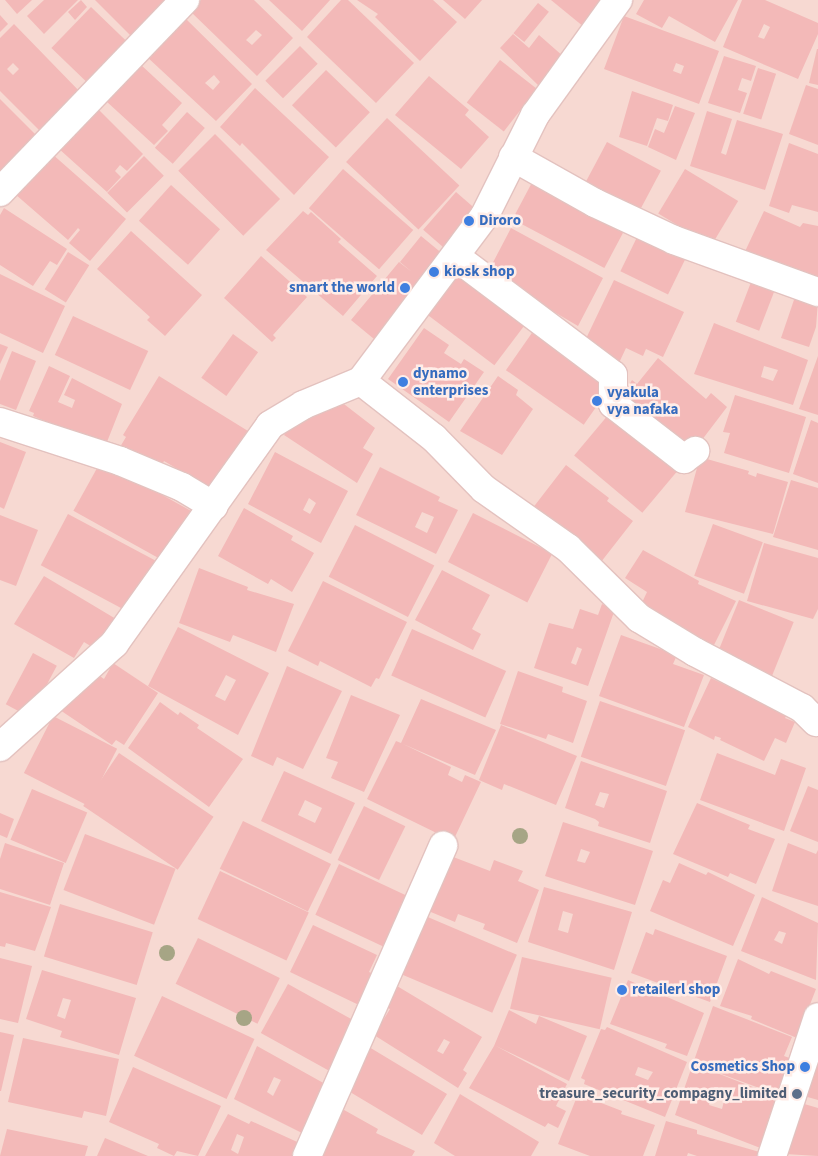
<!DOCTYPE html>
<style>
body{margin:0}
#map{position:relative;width:818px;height:1156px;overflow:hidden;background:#fde7e1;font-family:"Source Sans 3",sans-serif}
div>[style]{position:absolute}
.residential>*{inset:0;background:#f7d9d2;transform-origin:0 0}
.building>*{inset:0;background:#f3b9b8;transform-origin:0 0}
.roads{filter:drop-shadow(1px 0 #e3c2bf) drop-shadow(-1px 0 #e3c2bf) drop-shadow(0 1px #e3c2bf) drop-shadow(0 -1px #e3c2bf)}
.minor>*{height:28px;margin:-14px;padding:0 14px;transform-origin:14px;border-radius:14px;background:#fff}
.trees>*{width:16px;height:16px;margin:-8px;border-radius:50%;background:#a6a585}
.dots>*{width:14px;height:14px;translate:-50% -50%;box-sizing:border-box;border:2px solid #ffede8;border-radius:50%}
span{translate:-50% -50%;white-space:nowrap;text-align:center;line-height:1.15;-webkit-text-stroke:5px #ffede8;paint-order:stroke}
.shop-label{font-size:15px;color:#366cbe;font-weight:700}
.left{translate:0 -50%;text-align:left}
.right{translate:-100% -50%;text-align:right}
.service-label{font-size:15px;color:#4e5e75;font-weight:700}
</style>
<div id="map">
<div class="residential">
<div style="left:0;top:0;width:818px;height:1156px"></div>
</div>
<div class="building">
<div style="clip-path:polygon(5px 0,32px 0,17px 14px)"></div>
<div style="clip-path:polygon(44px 0,78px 0,44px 34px,27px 16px)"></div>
<div style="clip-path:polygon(81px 0,87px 7px,75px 20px,68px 12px)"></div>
<div style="clip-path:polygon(95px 0,173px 0,134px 39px)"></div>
<div style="clip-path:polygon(evenodd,201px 0,254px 0,293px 38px,257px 76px,190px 11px,201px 0,256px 30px,262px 35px,252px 45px,246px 40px,256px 30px)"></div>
<div style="clip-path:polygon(269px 0,330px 0,302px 31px)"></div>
<div style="clip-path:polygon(341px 0,348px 0,414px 63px,376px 103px,307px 37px)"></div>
<div style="clip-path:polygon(357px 0,433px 0,457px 22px,420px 61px,375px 17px,378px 14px)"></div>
<div style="clip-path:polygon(443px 0,482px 0,465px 19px)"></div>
<div style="clip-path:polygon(551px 0,606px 0,584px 27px)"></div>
<div style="clip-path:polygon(644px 0,738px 0,715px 42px,669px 16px,662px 28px,636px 14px)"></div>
<div style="clip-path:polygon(evenodd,742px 0,765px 0,818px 23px,818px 34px,798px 79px,723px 47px,742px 0,764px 24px,770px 27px,764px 39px,758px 37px,764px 24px)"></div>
<div style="left:538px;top:3px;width:14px;height:39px;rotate:39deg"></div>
<div style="left:91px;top:7px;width:53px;height:57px;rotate:44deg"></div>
<div style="clip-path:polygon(0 15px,8px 24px,0 32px)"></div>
<div style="clip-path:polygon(evenodd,624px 16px,719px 51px,699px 104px,604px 69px,624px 16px,676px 63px,684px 66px,681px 74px,673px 71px,676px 63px)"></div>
<div style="clip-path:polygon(evenodd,184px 17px,252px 84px,216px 121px,146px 56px,184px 17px,214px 75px,220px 82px,213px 90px,205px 83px,214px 75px)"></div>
<div style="clip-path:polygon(evenodd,14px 24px,82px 94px,42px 133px,0 91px,0 38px,14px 24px,13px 63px,19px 69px,13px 75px,7px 69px,13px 63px)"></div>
<div style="clip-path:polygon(513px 34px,529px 48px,539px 35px,564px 57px,539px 86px,500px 48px)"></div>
<div style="left:300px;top:46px;width:25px;height:49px;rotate:45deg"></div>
<div style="clip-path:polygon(817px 49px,818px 49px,818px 85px,809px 83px)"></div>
<div style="clip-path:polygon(724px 56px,756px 66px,751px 81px,742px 78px,738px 90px,747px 93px,740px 113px,708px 103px)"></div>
<div style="left:500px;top:60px;width:47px;height:54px;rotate:38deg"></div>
<div style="clip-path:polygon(140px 64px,182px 103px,162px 125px,168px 131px,154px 145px,106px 101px)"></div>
<div style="left:758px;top:68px;width:19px;height:48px;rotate:18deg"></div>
<div style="left:326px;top:70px;width:61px;height:49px;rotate:44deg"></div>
<div style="clip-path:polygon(429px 76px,469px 110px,465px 115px,489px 137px,461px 169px,395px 115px)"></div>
<div style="clip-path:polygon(806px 85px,818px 89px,818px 145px,789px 134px)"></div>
<div style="clip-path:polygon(255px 88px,329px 157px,294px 195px,242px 143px,240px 146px,220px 127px)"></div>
<div style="clip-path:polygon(632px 91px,673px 105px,668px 121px,657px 118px,647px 146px,619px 137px)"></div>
<div style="clip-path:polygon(0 99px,37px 136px,0 173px)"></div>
<div style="clip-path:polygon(675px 106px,695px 113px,676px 160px,648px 147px,655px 129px,664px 133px)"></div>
<div style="clip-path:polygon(96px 107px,143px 154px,127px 171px,120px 165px,115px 171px,121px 177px,107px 192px,58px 148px)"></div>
<div style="clip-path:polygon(707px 111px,732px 119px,721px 153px,726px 155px,737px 120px,783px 134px,765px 190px,690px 166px)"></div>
<div style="left:187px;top:112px;width:24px;height:48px;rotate:42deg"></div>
<div style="left:387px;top:118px;width:99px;height:60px;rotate:43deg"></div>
<div style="left:215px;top:134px;width:92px;height:52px;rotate:45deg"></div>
<div style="left:607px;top:142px;width:61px;height:53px;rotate:28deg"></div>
<div style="clip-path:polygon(789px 143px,818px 154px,818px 212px,792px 205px,789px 213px,769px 206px)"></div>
<div style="clip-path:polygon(51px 153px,126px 219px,90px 261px,69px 243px,80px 230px,78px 228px,68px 240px,15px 194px)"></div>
<div style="left:144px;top:156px;width:28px;height:52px;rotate:45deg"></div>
<div style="left:343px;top:169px;width:93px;height:52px;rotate:41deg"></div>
<div style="left:685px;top:169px;width:62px;height:52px;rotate:31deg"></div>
<div style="left:536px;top:175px;width:104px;height:50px;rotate:28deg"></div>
<div style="left:171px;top:185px;width:66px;height:48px;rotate:42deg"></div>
<div style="left:456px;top:192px;width:35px;height:50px;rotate:41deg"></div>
<div style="clip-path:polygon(4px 208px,67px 249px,57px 265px,50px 261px,33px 286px,0 265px,0 215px)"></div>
<div style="clip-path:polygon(303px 211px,308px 215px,311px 212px,341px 239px,338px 242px,377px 276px,343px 316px,266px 250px)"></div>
<div style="clip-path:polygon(764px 211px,800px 227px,803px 223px,818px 226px,818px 291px,741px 260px)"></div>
<div style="clip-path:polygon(511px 228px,603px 278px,578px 326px,544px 306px,543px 308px,488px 272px)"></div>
<div style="left:641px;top:229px;width:53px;height:47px;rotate:26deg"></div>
<div style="clip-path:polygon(131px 231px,202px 295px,165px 336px,147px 320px,150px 317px,97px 269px)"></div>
<div style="clip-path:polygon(421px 236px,444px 255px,374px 339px,351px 320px,399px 262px,412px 272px,400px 262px)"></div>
<div style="left:68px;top:252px;width:25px;height:44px;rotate:32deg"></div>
<div style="clip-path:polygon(261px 256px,307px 297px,273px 335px,276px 338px,272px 342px,224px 298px)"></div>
<div style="left:463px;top:269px;width:83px;height:58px;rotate:37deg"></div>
<div style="clip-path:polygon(0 274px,65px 306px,43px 353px,0 333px)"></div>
<div style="left:753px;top:277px;width:25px;height:48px;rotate:21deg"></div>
<div style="clip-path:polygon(614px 280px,684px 312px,663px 357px,646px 349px,643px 356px,626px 348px,618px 365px,582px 347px)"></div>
<div style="clip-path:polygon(796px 294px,818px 301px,816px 327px,809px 347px,781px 338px)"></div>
<div style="left:73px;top:316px;width:83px;height:43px;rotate:25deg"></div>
<div style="clip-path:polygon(evenodd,714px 323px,808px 360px,793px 405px,694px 374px,714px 323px,764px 366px,778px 370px,773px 381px,761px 377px,764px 366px)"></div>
<div style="clip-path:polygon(424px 328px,449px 345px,444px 353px,461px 364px,464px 359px,484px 372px,449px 422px,388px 379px)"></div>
<div style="left:534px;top:330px;width:95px;height:49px;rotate:35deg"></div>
<div style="left:233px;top:334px;width:31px;height:54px;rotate:36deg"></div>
<div style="clip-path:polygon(0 344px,8px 347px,0 364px)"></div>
<div style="clip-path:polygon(12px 351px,36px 361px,16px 410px,0 404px,0 381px)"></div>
<div style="clip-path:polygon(818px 356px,818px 415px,799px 409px)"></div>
<div style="clip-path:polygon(658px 358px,706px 399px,711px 393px,727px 407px,692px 453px,621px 399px,632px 380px,637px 384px)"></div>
<div style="clip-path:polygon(49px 366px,70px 376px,58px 402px,72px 408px,75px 400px,64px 395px,72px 378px,122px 404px,105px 447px,33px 416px,34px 413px,29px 411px)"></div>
<div style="clip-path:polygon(159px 376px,248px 431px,211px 489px,164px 461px,158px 471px,120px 447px,126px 437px,123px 435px)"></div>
<div style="clip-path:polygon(498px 376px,518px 390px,516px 395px,533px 409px,502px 455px,460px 431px)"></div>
<div style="clip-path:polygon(735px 395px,806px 417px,789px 473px,724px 453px,730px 433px,723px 432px)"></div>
<div style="clip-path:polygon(340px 401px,375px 428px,363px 448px,373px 454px,357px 483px,284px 435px,299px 414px)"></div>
<div style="left:614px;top:408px;width:89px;height:62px;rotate:40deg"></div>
<div style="clip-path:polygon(811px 420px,818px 423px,818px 483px,793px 474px)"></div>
<div style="clip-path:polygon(0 442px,26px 452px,4px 509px,0 507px)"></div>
<div style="clip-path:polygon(evenodd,275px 452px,348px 491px,321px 543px,248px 504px,275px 452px,309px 498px,316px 503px,310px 514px,303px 510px,309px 498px)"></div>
<div style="clip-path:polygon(700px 457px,749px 471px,748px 474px,756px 477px,757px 473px,788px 482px,773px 534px,685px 512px)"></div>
<div style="left:101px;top:461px;width:106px;height:57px;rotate:29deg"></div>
<div style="clip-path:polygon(566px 465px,609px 498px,607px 501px,633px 521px,601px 562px,532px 509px)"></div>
<div style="clip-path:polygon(evenodd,380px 467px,440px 497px,438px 501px,458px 510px,436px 554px,356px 515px,380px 467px,422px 512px,434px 517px,427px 533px,415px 527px,422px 512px)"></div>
<div style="clip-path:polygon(791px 480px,818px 488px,818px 550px,773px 537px)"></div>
<div style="clip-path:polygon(244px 508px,293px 536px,291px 540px,314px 553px,292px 592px,271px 579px,268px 584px,218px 556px)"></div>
<div style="left:473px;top:513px;width:89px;height:55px;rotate:27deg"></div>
<div style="left:68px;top:514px;width:101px;height:58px;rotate:28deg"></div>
<div style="clip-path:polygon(0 515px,38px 530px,16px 586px,0 580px)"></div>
<div style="left:713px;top:524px;width:53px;height:55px;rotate:20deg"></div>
<div style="left:355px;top:525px;width:89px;height:58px;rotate:27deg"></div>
<div style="clip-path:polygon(764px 543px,818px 558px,818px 609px,813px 619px,747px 601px)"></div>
<div style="clip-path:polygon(643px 550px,699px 581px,698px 584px,736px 601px,710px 653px,639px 609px,647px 592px,625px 578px)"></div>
<div style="clip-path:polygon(199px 568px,248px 587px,247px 590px,294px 604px,276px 652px,233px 635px,230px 642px,179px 623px)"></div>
<div style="clip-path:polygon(442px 570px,490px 595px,472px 629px,481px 634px,473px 650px,415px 620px)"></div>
<div style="clip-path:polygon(44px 576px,116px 619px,97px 650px,84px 642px,74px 658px,14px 624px)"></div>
<div style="clip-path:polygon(323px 581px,407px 622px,379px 679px,376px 678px,371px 687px,320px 661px,318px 666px,288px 651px)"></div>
<div style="left:739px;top:600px;width:59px;height:61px;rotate:22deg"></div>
<div style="clip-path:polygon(evenodd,602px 604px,615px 609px,588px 686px,534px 668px,549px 623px,573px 629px,580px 609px,598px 615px,602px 604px,577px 647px,582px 649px,576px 665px,571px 663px,577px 647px)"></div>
<div style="clip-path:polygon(evenodd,178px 627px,269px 673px,238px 735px,148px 686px,178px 627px,226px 675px,236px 680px,225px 701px,215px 696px,226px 675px)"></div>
<div style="left:412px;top:629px;width:103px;height:51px;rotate:24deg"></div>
<div style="clip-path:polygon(621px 635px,677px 655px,673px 664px,704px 675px,684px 727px,599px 696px)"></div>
<div style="left:33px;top:653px;width:27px;height:58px;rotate:28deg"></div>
<div style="clip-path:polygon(113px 663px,158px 693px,124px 745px,116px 740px,112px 745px,57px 708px,76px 680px,87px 688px,97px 674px,104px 679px)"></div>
<div style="clip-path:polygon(287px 666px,342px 691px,303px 769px,277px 757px,273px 766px,251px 756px)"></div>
<div style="clip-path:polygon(518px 671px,563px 687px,562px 692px,587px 701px,573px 743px,548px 734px,546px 739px,500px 724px)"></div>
<div style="clip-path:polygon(711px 678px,787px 715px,785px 718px,795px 722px,786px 743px,775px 738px,764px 761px,720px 740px,721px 738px,715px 736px,714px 740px,688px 727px)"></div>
<div style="clip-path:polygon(351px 695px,400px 715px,364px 792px,331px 778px,338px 762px,326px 758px)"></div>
<div style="clip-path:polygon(421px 699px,496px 730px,475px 775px,403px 744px,451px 767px,448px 775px,462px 782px,465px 775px,481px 782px,453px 841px,367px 799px,396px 741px,401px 743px)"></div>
<div style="left:600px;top:701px;width:90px;height:59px;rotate:19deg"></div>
<div style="clip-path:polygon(160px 702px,178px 715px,180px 712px,199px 725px,197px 728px,243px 759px,209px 807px,128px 748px)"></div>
<div style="left:53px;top:716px;width:72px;height:64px;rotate:27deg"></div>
<div style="clip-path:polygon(501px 725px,577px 756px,556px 805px,504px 784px,502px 790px,479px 780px)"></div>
<div style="left:119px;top:753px;width:114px;height:64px;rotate:34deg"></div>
<div style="clip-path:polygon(717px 753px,775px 775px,781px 759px,806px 768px,784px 831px,700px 800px)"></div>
<div style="clip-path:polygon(evenodd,581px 761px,667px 791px,650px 843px,598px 826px,599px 822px,595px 819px,565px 808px,581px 761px,600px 792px,609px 794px,604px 808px,595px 805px,600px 792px)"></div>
<div style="clip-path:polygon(evenodd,284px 771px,355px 803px,331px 854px,261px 821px,284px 771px,305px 800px,322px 808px,315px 823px,298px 815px,305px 800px)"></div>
<div style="clip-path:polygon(808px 786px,818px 790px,818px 842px,790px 831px)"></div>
<div style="left:32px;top:789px;width:60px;height:55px;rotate:23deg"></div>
<div style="clip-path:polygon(697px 803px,750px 825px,748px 829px,775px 839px,756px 884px,730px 873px,728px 877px,673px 854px)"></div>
<div style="left:364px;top:806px;width:46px;height:60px;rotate:26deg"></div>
<div style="clip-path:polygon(0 813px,14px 819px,7px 838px,0 835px)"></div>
<div style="left:243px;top:821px;width:98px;height:53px;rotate:26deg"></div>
<div style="clip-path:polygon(evenodd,563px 822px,653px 851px,635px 905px,545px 876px,563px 822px,581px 849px,590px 852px,585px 863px,577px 861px,581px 849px)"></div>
<div style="left:85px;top:834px;width:97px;height:60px;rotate:21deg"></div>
<div style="clip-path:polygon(5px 843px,64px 863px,50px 905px,0 889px,0 859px)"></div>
<div style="clip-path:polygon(788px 843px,816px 854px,818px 850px,818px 906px,772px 891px)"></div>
<div style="clip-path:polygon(448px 855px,490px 871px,494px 860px,523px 871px,518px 881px,539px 890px,517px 943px,483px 929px,485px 924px,458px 914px,455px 922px,426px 910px)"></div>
<div style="clip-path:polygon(679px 863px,706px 875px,708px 872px,755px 895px,733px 946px,650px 911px,663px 880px,670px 883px)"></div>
<div style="left:339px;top:864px;width:82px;height:56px;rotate:25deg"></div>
<div style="left:220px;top:871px;width:98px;height:53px;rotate:25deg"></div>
<div style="clip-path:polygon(evenodd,544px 887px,632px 912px,614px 970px,528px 942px,544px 887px,563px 911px,573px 914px,568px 933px,558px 930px,563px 911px)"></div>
<div style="clip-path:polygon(0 892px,51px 907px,35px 951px,6px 943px,5px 947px,0 946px)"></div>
<div style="clip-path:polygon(evenodd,762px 897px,818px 923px,816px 980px,741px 951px,762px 897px,779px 931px,786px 933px,782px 944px,774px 940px,779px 931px)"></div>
<div style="left:60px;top:904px;width:97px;height:55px;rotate:17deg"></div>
<div style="left:423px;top:915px;width:102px;height:63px;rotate:23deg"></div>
<div style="clip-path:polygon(313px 925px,377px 955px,369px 972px,376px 975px,361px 1006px,290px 972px)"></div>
<div style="clip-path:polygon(655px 929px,727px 956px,710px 1002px,631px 973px,646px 932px,653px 935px)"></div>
<div style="left:198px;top:938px;width:91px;height:51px;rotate:26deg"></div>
<div style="left:522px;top:957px;width:92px;height:53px;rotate:13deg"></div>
<div style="clip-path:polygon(0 958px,32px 966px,18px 1023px,0 1019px)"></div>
<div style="clip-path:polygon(738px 959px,769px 974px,771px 971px,816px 989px,797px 1038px,751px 1019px,752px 1016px,720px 1006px)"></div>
<div style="clip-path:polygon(evenodd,42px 970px,136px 998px,119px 1055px,60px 1037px,62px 1031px,26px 1019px,42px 970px,63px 998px,71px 1000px,65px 1019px,57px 1016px,63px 998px)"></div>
<div style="clip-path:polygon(evenodd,391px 979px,398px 984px,397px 986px,482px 1037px,463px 1070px,467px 1073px,458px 1088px,374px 1035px,390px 1009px,377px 1002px,391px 979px,444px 1039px,450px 1042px,443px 1054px,437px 1051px,444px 1039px)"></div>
<div style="clip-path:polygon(628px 980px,704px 1013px,687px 1056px,665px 1048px,667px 1044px,610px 1024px)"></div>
<div style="left:288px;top:984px;width:78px;height:56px;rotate:29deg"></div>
<div style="left:162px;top:996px;width:102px;height:66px;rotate:25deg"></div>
<div style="clip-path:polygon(evenodd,713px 1006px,792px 1037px,784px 1056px,795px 1060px,781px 1096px,694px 1064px,783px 1099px,763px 1149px,675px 1115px,713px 1006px,712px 1096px,724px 1101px,722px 1109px,709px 1105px,712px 1096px)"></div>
<div style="clip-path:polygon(509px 1010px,536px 1024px,539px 1016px,587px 1036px,569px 1081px,496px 1046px,567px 1084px,556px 1106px,566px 1111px,558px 1128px,548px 1123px,545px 1127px,469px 1088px,494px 1046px)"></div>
<div style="clip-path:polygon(evenodd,607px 1027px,687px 1062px,665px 1117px,584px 1084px,585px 1080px,581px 1078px,601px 1029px,605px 1030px,607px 1027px,638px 1067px,653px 1072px,648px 1080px,635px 1075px,638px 1067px)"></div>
<div style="clip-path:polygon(0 1032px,14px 1035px,1px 1091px,0 1091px)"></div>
<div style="clip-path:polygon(23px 1038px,119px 1059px,106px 1116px,84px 1111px,82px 1118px,8px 1102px)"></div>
<div style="clip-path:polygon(evenodd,257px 1046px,327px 1085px,302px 1133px,234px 1099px,257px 1046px,274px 1077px,281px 1080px,273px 1096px,267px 1092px,274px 1077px)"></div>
<div style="clip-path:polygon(369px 1047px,447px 1094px,422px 1135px,350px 1092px,352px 1089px,346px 1085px)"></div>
<div style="clip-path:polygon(818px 1051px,818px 1100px,804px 1096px)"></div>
<div style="clip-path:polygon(133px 1067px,221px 1106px,198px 1156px,177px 1151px,174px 1156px,157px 1148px,159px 1144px,109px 1122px)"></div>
<div style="clip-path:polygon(460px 1094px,539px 1142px,531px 1156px,455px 1156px,434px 1143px)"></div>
<div style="clip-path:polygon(578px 1094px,622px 1111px,621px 1114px,655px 1125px,643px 1156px,590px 1156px,558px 1144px)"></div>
<div style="clip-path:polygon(801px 1103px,818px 1108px,818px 1156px,785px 1154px)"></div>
<div style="clip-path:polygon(337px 1106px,378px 1129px,376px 1133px,415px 1151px,412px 1156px,316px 1156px)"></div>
<div style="clip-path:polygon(evenodd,228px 1114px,249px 1124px,251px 1121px,306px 1146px,301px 1156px,205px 1156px,228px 1114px,237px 1134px,244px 1137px,238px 1154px,231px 1150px,237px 1134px)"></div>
<div style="clip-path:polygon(666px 1121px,697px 1130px,697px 1134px,763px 1153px,762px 1156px,697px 1156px,688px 1153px,687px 1156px,655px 1156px)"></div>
<div style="clip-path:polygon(7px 1129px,88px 1146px,85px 1156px,0 1156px)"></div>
<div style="clip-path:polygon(105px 1138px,148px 1156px,97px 1156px)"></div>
</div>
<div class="roads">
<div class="minor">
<div style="left:513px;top:157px;width:94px;rotate:29.3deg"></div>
<div style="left:595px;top:203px;width:87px;rotate:25.1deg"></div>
<div style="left:674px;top:240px;width:153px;rotate:19.9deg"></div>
<div style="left:0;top:192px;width:267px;rotate:-46.1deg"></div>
<div style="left:456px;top:257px;width:196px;rotate:36.9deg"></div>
<div style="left:613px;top:375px;width:29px;rotate:90deg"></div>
<div style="left:613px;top:404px;width:90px;rotate:37.8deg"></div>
<div style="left:684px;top:459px;width:14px;rotate:-36deg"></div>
<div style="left:361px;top:381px;width:93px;rotate:38deg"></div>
<div style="left:434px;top:438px;width:71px;rotate:45.6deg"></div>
<div style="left:484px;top:489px;width:103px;rotate:35.1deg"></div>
<div style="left:568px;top:548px;width:100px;rotate:44.6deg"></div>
<div style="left:639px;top:618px;width:66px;rotate:31.3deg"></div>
<div style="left:695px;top:652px;width:121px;rotate:27.6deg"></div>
<div style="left:802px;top:708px;width:20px;rotate:45deg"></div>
<div style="left:0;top:422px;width:126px;rotate:18deg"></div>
<div style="left:120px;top:461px;width:67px;rotate:22.8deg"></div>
<div style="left:182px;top:487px;width:37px;rotate:31deg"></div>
<div style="left:0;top:747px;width:154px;rotate:-42.1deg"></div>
<div style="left:114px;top:644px;width:269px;rotate:-54.5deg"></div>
<div style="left:270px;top:425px;width:39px;rotate:-31deg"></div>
<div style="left:303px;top:405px;width:63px;rotate:-22.5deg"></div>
<div style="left:361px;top:381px;width:207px;rotate:-53.2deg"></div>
<div style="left:485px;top:215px;width:112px;rotate:-63.4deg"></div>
<div style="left:535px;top:115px;width:142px;rotate:-54.2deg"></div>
<div style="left:307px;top:1156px;width:339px;rotate:-66.3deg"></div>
<div style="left:772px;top:1156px;width:146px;rotate:-71.7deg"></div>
</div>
</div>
<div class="trees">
<div style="left:520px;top:836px"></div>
<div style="left:167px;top:953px"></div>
<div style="left:244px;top:1018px"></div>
</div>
<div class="dots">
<div style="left:469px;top:221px;background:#3f7fe0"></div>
<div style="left:434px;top:272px;background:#3f7fe0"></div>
<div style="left:405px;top:288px;background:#3f7fe0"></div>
<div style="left:403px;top:382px;background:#3f7fe0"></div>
<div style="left:597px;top:401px;background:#3f7fe0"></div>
<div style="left:622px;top:990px;background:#3f7fe0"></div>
<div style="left:805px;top:1067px;background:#3f7fe0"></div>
<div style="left:797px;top:1094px;background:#5c6f8a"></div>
</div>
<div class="shop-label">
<span class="left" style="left:479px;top:221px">Diroro</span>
<span class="left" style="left:444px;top:272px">kiosk shop</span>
<span class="right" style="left:395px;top:288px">smart the world</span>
<span class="left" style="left:413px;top:382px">dynamo<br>enterprises</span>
<span class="left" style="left:607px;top:401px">vyakula<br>vya nafaka</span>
<span class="left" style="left:632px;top:990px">retailerl shop</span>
<span class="right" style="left:795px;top:1067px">Cosmetics Shop</span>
</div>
<div class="service-label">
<span class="right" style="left:787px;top:1094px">treasure_security_compagny_limited</span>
</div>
</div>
